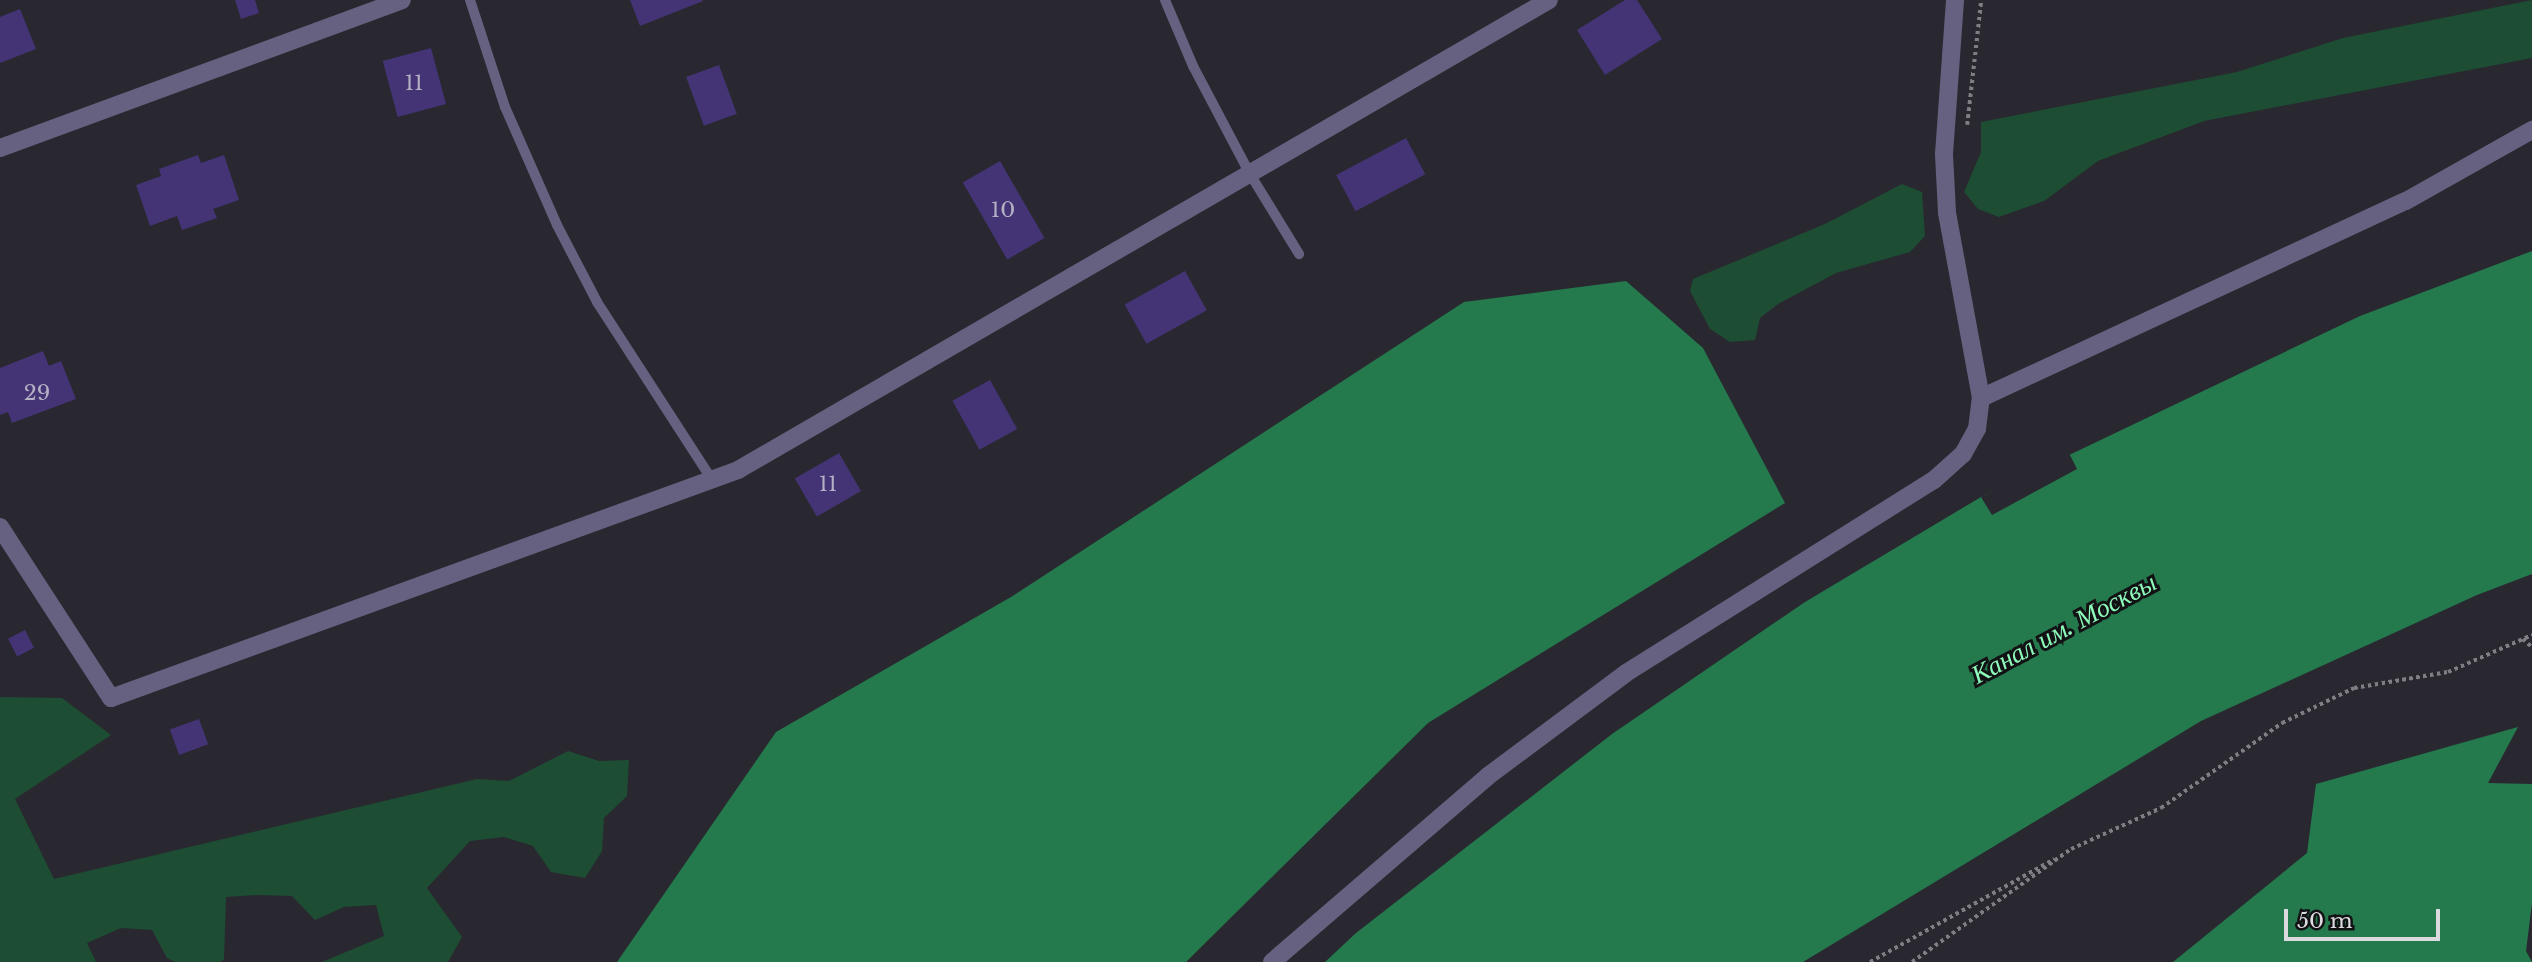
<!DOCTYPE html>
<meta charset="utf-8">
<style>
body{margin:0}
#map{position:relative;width:2532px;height:962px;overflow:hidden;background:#292830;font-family:"Libre Baskerville",serif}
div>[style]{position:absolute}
.green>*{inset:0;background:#1d4d33}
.water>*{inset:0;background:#24794d}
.pier>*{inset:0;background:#292830}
.building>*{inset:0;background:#443475;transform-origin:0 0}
.path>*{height:3.5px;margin-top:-1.75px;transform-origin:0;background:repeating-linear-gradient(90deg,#7e7e84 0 3.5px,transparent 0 7px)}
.lane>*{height:10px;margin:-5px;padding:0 5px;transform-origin:5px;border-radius:5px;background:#666180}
.street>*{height:18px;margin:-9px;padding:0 9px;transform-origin:9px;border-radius:9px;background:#666180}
span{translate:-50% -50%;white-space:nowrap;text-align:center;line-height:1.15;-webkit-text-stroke:6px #121215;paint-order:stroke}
.number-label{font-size:21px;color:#b4b0c4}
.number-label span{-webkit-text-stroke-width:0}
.water-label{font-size:26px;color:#8dfbba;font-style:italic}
.scale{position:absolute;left:2284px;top:909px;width:156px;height:32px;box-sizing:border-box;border:4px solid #dadadf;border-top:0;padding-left:9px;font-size:21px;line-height:24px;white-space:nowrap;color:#dadadf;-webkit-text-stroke:5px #121215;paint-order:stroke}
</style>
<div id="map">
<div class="green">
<div style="clip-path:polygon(2532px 0,2532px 58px,2204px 121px,2098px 161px,2044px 201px,1999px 217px,1978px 209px,1964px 192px,1981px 152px,1981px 122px,2237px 72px,2343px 38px)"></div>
<div style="clip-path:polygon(1902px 184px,1922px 192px,1925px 236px,1910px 252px,1836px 273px,1778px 304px,1760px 318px,1755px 340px,1730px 342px,1710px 329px,1690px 291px,1693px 279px,1825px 224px)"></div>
<div style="clip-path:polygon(0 697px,62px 698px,111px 735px,15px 799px,54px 879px,477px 779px,509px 781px,568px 751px,599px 761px,629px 760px,627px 796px,604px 818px,602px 851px,585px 878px,551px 872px,533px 846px,504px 837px,470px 841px,427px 888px,462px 937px,448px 962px,322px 962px,384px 936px,376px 905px,344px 907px,315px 920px,292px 896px,257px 895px,226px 897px,224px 960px,219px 962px,175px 962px,167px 958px,152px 930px,121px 928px,87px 943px,96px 962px,0 962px)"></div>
</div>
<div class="water">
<div style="clip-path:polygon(2532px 251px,2532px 574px,2477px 595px,2201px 721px,1803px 962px,1325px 962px,1356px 933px,1612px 734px,1805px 602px,1981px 497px,2360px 316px)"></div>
<div style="clip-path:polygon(1626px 281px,1703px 348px,1785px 503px,1428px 723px,1186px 962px,617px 962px,776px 732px,1011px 597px,1464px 302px)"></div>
<div style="clip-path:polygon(2518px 727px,2488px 783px,2532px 784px,2532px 903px,2526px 951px,2532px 962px,2173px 962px,2307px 853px,2316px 784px)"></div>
</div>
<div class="pier">
<div style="clip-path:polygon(2069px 453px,2077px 469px,1992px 515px,1981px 497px)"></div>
</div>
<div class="building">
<div style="clip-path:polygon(235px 0,255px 0,259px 13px,241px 19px)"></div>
<div style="clip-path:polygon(630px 0,702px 0,703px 1px,640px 26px)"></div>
<div style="clip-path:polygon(1625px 0,1637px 0,1662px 39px,1605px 75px,1577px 30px)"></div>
<div style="clip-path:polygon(20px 9px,36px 49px,0 63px,0 17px)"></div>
<div style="left:431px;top:48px;width:58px;height:50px;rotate:75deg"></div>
<div style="left:719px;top:65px;width:52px;height:35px;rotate:70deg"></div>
<div style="left:1406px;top:138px;width:41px;height:79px;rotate:62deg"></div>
<div style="clip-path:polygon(198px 155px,201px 163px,224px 155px,239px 200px,213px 209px,217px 218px,182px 230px,177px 216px,150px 226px,136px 185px,161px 176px,159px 169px)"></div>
<div style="left:1000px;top:161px;width:89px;height:43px;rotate:60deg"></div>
<div style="left:1185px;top:271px;width:45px;height:69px;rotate:61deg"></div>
<div style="clip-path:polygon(43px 351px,49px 366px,61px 361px,76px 399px,12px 423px,8px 412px,0 415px,0 368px)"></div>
<div style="left:990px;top:380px;width:56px;height:43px;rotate:61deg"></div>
<div style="left:839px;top:453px;width:44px;height:51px;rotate:60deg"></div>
<div style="left:25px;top:630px;width:20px;height:19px;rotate:63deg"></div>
<div style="left:199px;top:719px;width:27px;height:31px;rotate:70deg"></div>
</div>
<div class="path">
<div style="left:1967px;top:125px;width:126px;rotate:-83.6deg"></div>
<div style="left:2523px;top:639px;width:12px;rotate:42deg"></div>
<div style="left:1870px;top:962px;width:211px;rotate:-29.2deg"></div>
<div style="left:1912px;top:962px;width:195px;rotate:-35.4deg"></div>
<div style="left:2071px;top:849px;width:99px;rotate:-24.5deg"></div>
<div style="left:2161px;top:808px;width:148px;rotate:-35.1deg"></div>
<div style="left:2282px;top:723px;width:80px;rotate:-25.9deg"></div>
<div style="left:2354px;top:688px;width:95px;rotate:-9.7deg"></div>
<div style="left:2448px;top:672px;width:92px;rotate:-23.8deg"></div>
</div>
<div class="lane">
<div style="left:470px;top:0;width:113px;rotate:71.9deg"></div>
<div style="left:505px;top:107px;width:129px;rotate:66.2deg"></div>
<div style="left:557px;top:225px;width:87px;rotate:62.5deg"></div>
<div style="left:597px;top:302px;width:213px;rotate:57.1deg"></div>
<div style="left:1165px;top:0;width:72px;rotate:67deg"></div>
<div style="left:1193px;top:66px;width:122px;rotate:62.2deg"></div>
<div style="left:1250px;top:174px;width:94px;rotate:58.5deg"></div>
</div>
<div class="street">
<div style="left:0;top:148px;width:428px;rotate:-20.2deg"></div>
<div style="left:1981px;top:398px;width:468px;rotate:-24.9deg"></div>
<div style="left:2406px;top:201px;width:145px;rotate:-29.4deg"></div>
<div style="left:0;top:527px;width:204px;rotate:57deg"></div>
<div style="left:111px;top:698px;width:667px;rotate:-19.98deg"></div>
<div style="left:738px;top:470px;width:937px;rotate:-30.09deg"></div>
<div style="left:1272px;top:962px;width:285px;rotate:-40.7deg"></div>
<div style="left:1488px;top:776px;width:172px;rotate:-36.7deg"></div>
<div style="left:1626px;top:673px;width:363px;rotate:-32.1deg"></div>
<div style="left:1934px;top:480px;width:39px;rotate:-42deg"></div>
<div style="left:1963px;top:454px;width:29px;rotate:-61deg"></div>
<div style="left:1977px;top:429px;width:31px;rotate:-83deg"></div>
<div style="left:1981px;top:398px;width:189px;rotate:-100.4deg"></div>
<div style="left:1947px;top:212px;width:58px;rotate:-93deg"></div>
<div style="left:1944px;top:154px;width:154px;rotate:-85.9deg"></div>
</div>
<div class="number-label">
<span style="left:414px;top:83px">11</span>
<span style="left:1003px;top:210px">10</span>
<span style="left:37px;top:393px">29</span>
<span style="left:828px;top:484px">11</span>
</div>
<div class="water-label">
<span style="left:2064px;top:629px;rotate:-28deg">Канал им. Москвы</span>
</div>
<div class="scale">50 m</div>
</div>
